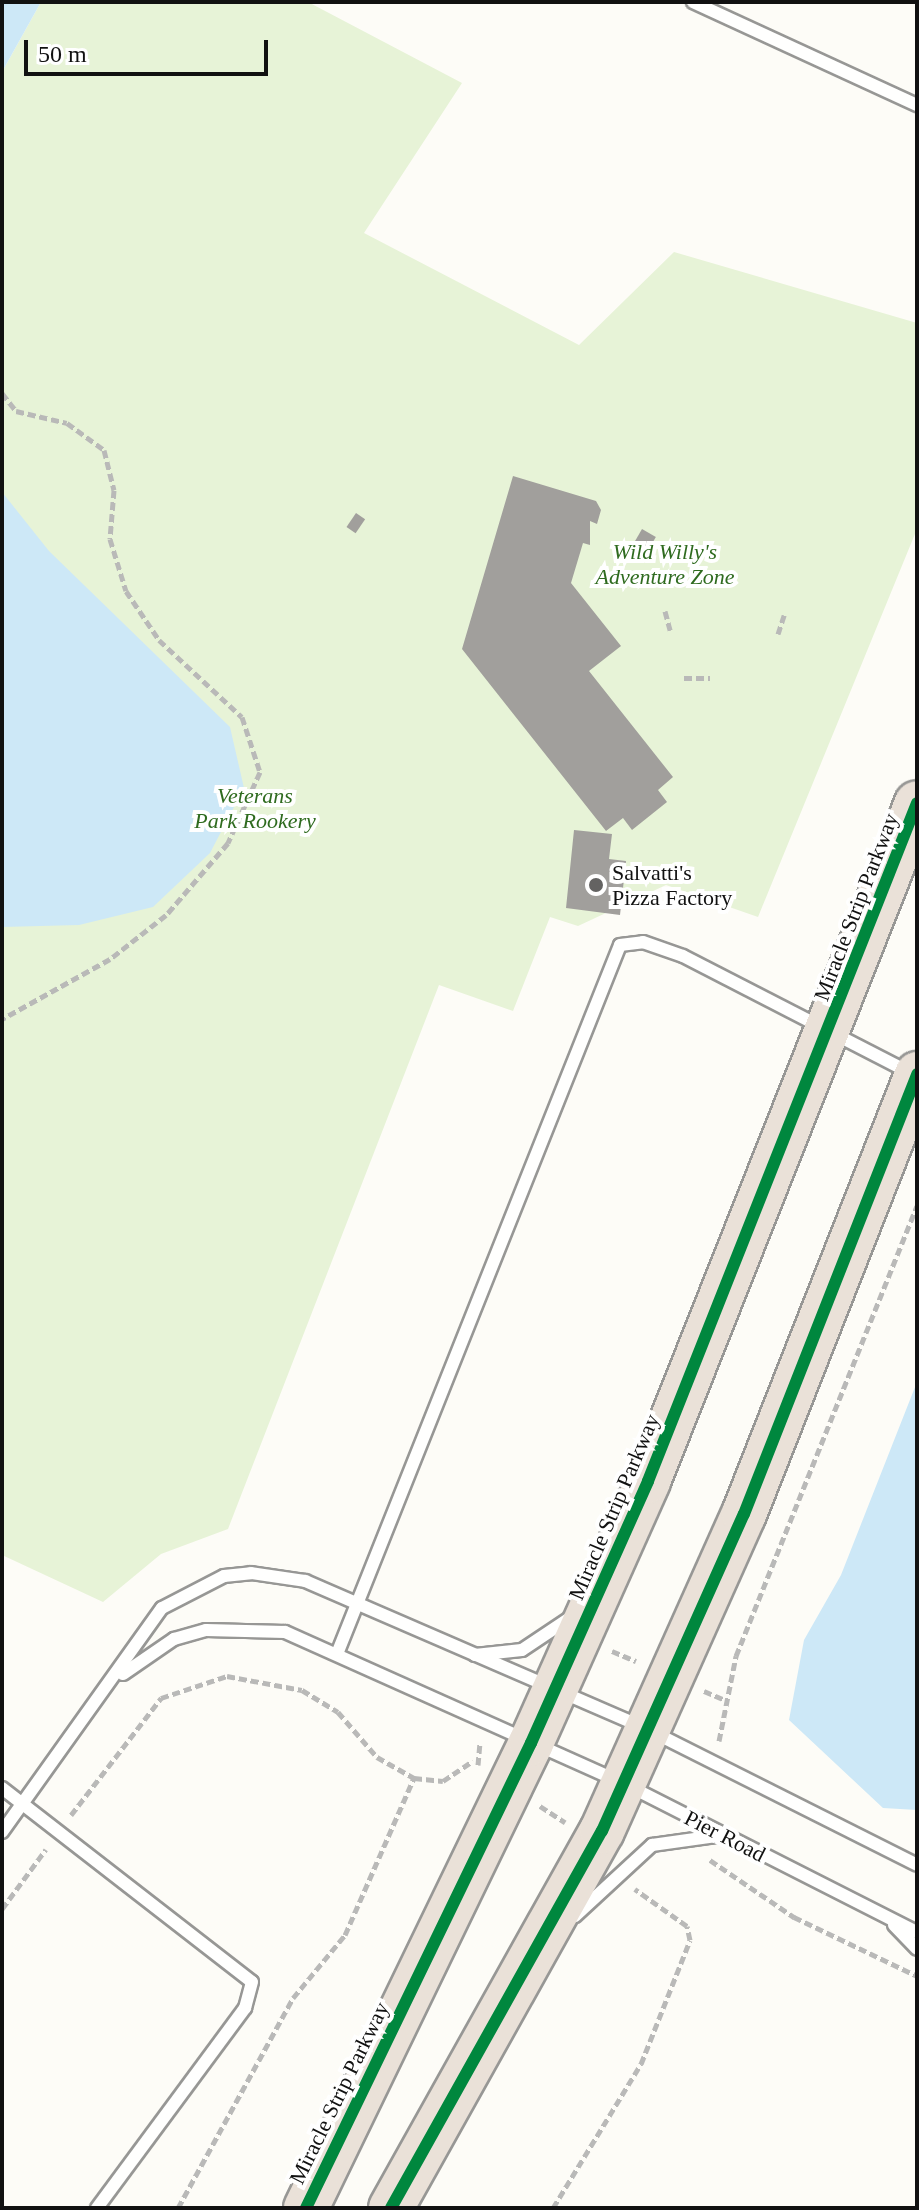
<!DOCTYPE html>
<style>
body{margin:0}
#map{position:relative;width:919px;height:2210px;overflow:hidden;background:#fdfcf7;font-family:Georgia,serif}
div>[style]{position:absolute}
.green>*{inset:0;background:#e7f3d7}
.water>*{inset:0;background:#cde8f7}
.building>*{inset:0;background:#a19f9c;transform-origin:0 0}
.path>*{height:5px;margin-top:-2.5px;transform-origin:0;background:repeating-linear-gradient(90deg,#b9b9b8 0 8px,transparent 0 12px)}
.roads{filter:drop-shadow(2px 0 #979795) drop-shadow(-2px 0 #979795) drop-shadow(0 2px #979795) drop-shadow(0 -2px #979795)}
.lane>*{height:12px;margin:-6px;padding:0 6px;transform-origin:6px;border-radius:6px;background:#fffffe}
.highway>*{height:44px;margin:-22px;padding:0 22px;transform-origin:22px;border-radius:22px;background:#eae1d8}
.cycleway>*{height:12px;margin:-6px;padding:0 6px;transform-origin:6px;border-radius:6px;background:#00873e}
.dots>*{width:22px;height:22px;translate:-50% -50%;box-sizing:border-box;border:4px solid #fff;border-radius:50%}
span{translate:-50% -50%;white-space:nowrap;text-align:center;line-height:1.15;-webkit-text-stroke:8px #fff;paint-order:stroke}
.park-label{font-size:22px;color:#2f6b1f;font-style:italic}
.poi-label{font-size:22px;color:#111}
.left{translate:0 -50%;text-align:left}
.street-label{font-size:22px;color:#111}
.frame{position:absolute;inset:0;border:4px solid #111;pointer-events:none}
.scale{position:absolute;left:24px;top:40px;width:244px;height:36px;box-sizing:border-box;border:4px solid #111;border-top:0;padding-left:10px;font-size:24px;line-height:28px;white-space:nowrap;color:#111;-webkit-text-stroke:6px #fff;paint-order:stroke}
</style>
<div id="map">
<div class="green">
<div style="clip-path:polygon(41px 2px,308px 2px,462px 83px,364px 233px,579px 345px,674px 252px,917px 323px,917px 529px,758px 917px,666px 885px,578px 926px,550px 917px,513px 1011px,439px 985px,228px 1529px,161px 1554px,103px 1602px,2px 1555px,2px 72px)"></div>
</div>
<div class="water">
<div style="clip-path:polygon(2px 2px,41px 2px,2px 72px)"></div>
<div style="clip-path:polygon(2px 492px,49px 551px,230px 727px,244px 788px,210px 853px,153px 907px,79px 925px,2px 927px)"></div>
<div style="clip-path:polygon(917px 1382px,917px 1810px,883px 1808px,789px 1720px,804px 1640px,841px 1575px)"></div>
</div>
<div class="building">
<div style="clip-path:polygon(513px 476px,596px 501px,601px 510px,597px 524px,590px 521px,590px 545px,583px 543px,571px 583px,621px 646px,589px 671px,673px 777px,658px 790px,667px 802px,632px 830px,623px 818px,606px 831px,462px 649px)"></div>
<div style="left:356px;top:513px;width:11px;height:17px;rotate:34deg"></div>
<div style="left:642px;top:529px;width:16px;height:15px;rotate:30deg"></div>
<div style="clip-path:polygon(574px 830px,612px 834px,609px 859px,626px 861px,620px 915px,566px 908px)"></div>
</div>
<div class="path">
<div style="left:2px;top:393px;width:23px;rotate:52deg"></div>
<div style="left:16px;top:411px;width:52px;rotate:13.2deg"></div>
<div style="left:67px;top:423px;width:46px;rotate:36.1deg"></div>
<div style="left:104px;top:450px;width:41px;rotate:76deg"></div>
<div style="left:114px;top:490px;width:49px;rotate:94.7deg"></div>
<div style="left:110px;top:539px;width:54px;rotate:72.9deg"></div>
<div style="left:126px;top:591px;width:59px;rotate:56deg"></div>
<div style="left:159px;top:640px;width:113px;rotate:42.9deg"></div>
<div style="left:242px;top:717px;width:58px;rotate:71.9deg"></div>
<div style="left:260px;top:772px;width:78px;rotate:114.3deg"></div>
<div style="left:228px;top:843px;width:95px;rotate:130.7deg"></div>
<div style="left:166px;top:915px;width:71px;rotate:141.8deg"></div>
<div style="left:110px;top:959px;width:124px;rotate:150.9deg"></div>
<div style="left:665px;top:611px;width:20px;rotate:75deg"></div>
<div style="left:778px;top:634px;width:20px;rotate:-72deg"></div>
<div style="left:684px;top:678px;width:26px"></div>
<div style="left:612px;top:1651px;width:26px;rotate:23deg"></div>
<div style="left:704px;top:1691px;width:23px;rotate:23deg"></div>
<div style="left:719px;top:1741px;width:87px;rotate:-78.7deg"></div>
<div style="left:736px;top:1656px;width:485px;rotate:-68.1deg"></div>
<div style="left:478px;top:1765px;width:22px;rotate:-85deg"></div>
<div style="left:540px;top:1806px;width:30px;rotate:33deg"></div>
<div style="left:71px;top:1815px;width:148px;rotate:-52.4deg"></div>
<div style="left:161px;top:1698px;width:70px;rotate:-18.4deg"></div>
<div style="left:227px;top:1676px;width:76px;rotate:10.6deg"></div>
<div style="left:302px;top:1690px;width:42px;rotate:31.4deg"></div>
<div style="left:338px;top:1712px;width:60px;rotate:49.1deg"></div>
<div style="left:377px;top:1757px;width:43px;rotate:29.6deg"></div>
<div style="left:710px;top:1860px;width:102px;rotate:34.2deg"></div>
<div style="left:794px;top:1917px;width:136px;rotate:25.6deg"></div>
<div style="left:2px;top:1909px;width:74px;rotate:-53.7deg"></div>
<div style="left:178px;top:2208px;width:239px;rotate:-61.3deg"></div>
<div style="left:293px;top:1998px;width:82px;rotate:-50.5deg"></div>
<div style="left:345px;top:1935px;width:171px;rotate:-66.3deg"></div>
<div style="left:414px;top:1778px;width:29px;rotate:6deg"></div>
<div style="left:443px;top:1781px;width:36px;rotate:-34deg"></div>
<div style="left:553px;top:2208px;width:169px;rotate:-58.6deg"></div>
<div style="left:641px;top:2064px;width:133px;rotate:-68.4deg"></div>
<div style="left:690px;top:1940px;width:14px;rotate:-102deg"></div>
<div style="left:687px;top:1926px;width:64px;rotate:-144.6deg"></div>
</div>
<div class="roads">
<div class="lane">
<div style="left:693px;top:2px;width:247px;rotate:24.7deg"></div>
<div style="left:337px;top:1654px;width:763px;rotate:-68.24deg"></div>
<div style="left:620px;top:945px;width:23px;rotate:-7deg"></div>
<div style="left:643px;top:942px;width:42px;rotate:19.3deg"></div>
<div style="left:683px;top:956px;width:254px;rotate:27.2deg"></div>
<div style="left:475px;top:1655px;width:47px;rotate:-6.1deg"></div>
<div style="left:522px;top:1650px;width:58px;rotate:-33.7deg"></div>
<div style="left:123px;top:1674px;width:62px;rotate:-34.5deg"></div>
<div style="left:174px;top:1639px;width:33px;rotate:-16deg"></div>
<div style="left:206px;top:1630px;width:79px;rotate:1.5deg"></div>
<div style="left:285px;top:1632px;width:370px;rotate:24.1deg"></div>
<div style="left:623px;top:1783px;width:330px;rotate:26.9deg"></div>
<div style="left:2px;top:1788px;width:316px;rotate:37.8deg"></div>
<div style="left:252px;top:1982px;width:27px;rotate:105deg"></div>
<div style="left:245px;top:2008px;width:249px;rotate:126.5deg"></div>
<div style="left:2px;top:1832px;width:275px;rotate:-54.5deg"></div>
<div style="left:162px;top:1608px;width:70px;rotate:-27.3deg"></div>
<div style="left:224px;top:1576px;width:27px;rotate:-6deg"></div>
<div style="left:251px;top:1573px;width:55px;rotate:8.4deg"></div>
<div style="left:305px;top:1581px;width:373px;rotate:23.4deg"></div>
<div style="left:647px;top:1729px;width:302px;rotate:26.7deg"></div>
<div style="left:575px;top:1916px;width:105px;rotate:-42.7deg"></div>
<div style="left:652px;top:1845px;width:72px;rotate:-8deg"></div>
<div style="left:894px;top:1925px;width:33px;rotate:46deg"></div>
</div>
<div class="highway">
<div style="left:306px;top:2208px;width:517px;rotate:-64.18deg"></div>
<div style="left:531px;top:1743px;width:287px;rotate:-65.9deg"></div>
<div style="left:648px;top:1481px;width:729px;rotate:-68.36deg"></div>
<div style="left:391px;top:2208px;width:432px;rotate:-60.8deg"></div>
<div style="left:602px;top:1831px;width:347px;rotate:-65.9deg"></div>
<div style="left:744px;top:1514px;width:473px;rotate:-68.5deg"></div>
</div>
</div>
<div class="cycleway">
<div style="left:306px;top:2208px;width:517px;rotate:-64.18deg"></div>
<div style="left:531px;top:1743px;width:287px;rotate:-65.9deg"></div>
<div style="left:648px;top:1481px;width:729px;rotate:-68.36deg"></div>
<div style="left:391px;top:2208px;width:432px;rotate:-60.8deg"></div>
<div style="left:602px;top:1831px;width:347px;rotate:-65.9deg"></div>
<div style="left:744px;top:1514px;width:473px;rotate:-68.5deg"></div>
</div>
<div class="dots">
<div style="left:596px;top:885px;background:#646362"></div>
</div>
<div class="park-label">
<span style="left:665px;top:564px">Wild Willy's<br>Adventure Zone</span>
<span style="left:255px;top:808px">Veterans<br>Park Rookery</span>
</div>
<div class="poi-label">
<span class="left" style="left:612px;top:885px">Salvatti's<br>Pizza Factory</span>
</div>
<div class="street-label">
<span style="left:856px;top:907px;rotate:-69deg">Miracle Strip Parkway</span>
<span style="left:614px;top:1507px;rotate:-67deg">Miracle Strip Parkway</span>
<span style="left:725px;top:1836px;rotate:27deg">Pier Road</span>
<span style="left:339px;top:2093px;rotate:-64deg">Miracle Strip Parkway</span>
</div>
<div class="frame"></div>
<div class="scale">50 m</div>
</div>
